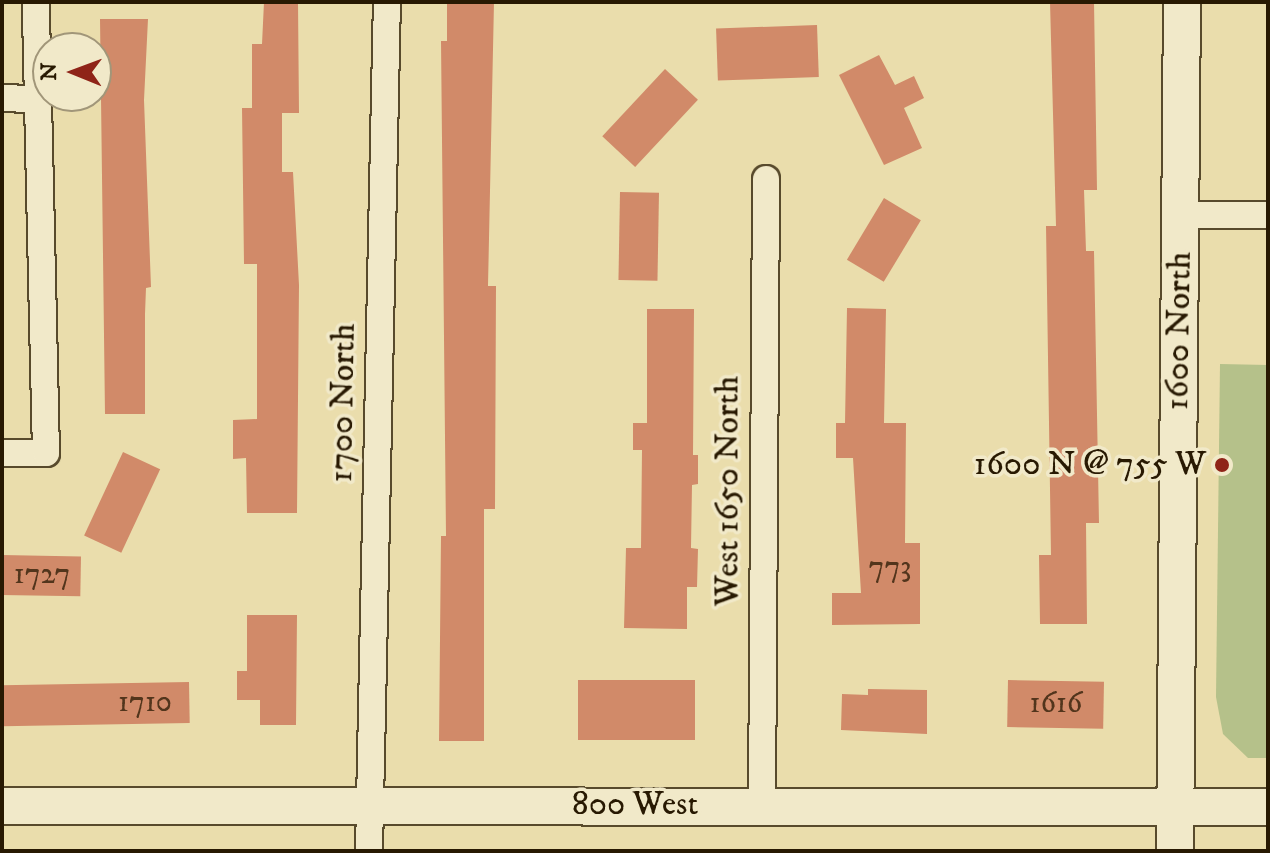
<!DOCTYPE html>
<style>
body{margin:0}
#map{position:relative;width:1270px;height:853px;overflow:hidden;background:#eaddac;font-family:"IM FELL DW Pica",serif}
div>[style]{position:absolute}
.green>*{inset:0;background:#b5c18a}
.building>*{inset:0;background:#d18a69;transform-origin:0 0}
.roads{filter:drop-shadow(2px 0 #584a2c) drop-shadow(-2px 0 #584a2c) drop-shadow(0 2px #584a2c) drop-shadow(0 -2px #584a2c)}
.street>*{height:26px;margin:-13px;padding:0 13px;transform-origin:13px;border-radius:13px;background:#f1e9c9}
.secondary>*{height:36px;margin:-18px;padding:0 18px;transform-origin:18px;border-radius:18px;background:#f1e9c9}
.dots>*{width:22px;height:22px;translate:-50% -50%;box-sizing:border-box;border:4px solid #f1e9c9;border-radius:50%}
span{translate:-50% -50%;white-space:nowrap;text-align:center;line-height:1.15;-webkit-text-stroke:7px #f1e9c9;paint-order:stroke}
.number-label{font-size:30px;color:#52351c}
.number-label span{-webkit-text-stroke-width:0}
.street-label{font-size:34px;color:#281902}
.poi-label{font-size:34px;color:#281902}
.right{translate:-100% -50%;text-align:right}
.frame{position:absolute;inset:0;border:4px solid #281902;pointer-events:none}
.north{position:absolute;left:32px;top:32px;width:80px;height:80px;box-sizing:border-box;background:#f1e9c9;border:2px solid #a19679;border-radius:50%;rotate:271deg;font-size:22px;font-weight:700;line-height:32px;text-align:center;color:#281902}
.north::after{content:'';display:block;margin:auto;width:28px;height:36px;background:#8f2418;clip-path:polygon(50% 0,100% 100%,50% 72%,0 100%)}
</style>
<div id="map">
<div class="green">
<div style="clip-path:polygon(1220px 364px,1268px 365px,1268px 758px,1248px 758px,1223px 734px,1216px 697px)"></div>
</div>
<div class="building">
<div style="clip-path:polygon(264px 2px,298px 2px,299px 113px,282px 113px,282px 172px,293px 172px,299px 285px,297px 513px,247px 513px,246px 458px,233px 459px,233px 420px,257px 419px,257px 264px,244px 264px,242px 108px,252px 108px,252px 44px,262px 44px)"></div>
<div style="clip-path:polygon(447px 2px,494px 2px,488px 286px,496px 286px,495px 509px,484px 509px,484px 741px,439px 741px,441px 536px,446px 536px,441px 41px,447px 41px)"></div>
<div style="clip-path:polygon(1050px 2px,1094px 2px,1097px 190px,1084px 190px,1086px 251px,1094px 251px,1099px 523px,1086px 523px,1087px 624px,1040px 624px,1039px 555px,1051px 555px,1046px 226px,1056px 226px)"></div>
<div style="clip-path:polygon(100px 19px,148px 19px,144px 100px,151px 287px,146px 288px,145px 314px,145px 414px,105px 414px)"></div>
<div style="left:817px;top:25px;width:52px;height:101px;rotate:88deg"></div>
<div style="clip-path:polygon(879px 55px,895px 85px,914px 76px,924px 98px,904px 108px,922px 148px,884px 165px,839px 75px)"></div>
<div style="left:665px;top:69px;width:45px;height:92px;rotate:43deg"></div>
<div style="left:620px;top:192px;width:39px;height:88px;rotate:1deg"></div>
<div style="left:884px;top:198px;width:43px;height:72px;rotate:31deg"></div>
<div style="clip-path:polygon(847px 308px,886px 309px,884px 423px,906px 423px,905px 543px,920px 543px,920px 624px,832px 625px,832px 593px,861px 593px,853px 458px,836px 458px,836px 423px,845px 423px)"></div>
<div style="clip-path:polygon(647px 309px,694px 309px,693px 455px,698px 455px,698px 484px,692px 485px,691px 548px,698px 549px,697px 587px,687px 587px,687px 629px,624px 628px,626px 548px,641px 548px,642px 450px,633px 450px,633px 423px,647px 423px)"></div>
<div style="left:123px;top:452px;width:41px;height:92px;rotate:25deg"></div>
<div style="left:2px;top:555px;width:79px;height:40px;rotate:1deg"></div>
<div style="clip-path:polygon(247px 615px,297px 615px,296px 725px,260px 725px,260px 700px,237px 700px,237px 671px,247px 671px)"></div>
<div style="left:578px;top:680px;width:117px;height:60px"></div>
<div style="left:1008px;top:680px;width:96px;height:47px;rotate:1deg"></div>
<div style="left:189px;top:682px;width:41px;height:187px;rotate:89deg"></div>
<div style="clip-path:polygon(868px 689px,927px 690px,927px 734px,841px 730px,842px 694px,868px 695px)"></div>
</div>
<div class="roads">
<div class="street">
<div style="left:2px;top:98px;width:35px;rotate:2deg"></div>
<div style="left:1180px;top:215px;width:88px"></div>
<div style="left:2px;top:453px;width:44px"></div>
<div style="left:46px;top:453px;width:451px;rotate:-91.3deg"></div>
<div style="left:762px;top:805px;width:626px;rotate:-89.63deg"></div>
<div style="left:369px;top:851px;width:849px;rotate:-88.79deg"></div>
</div>
<div class="secondary">
<div style="left:2px;top:806px;width:1266px;rotate:0.05deg"></div>
<div style="left:1175px;top:851px;width:849px;rotate:-89.53deg"></div>
</div>
</div>
<div class="dots">
<div style="left:1222px;top:465px;background:#8f2418"></div>
</div>
<div class="number-label">
<span style="left:890px;top:568px">773</span>
<span style="left:42px;top:575px">1727</span>
<span style="left:145px;top:703px">1710</span>
<span style="left:1056px;top:704px">1616</span>
</div>
<div class="street-label">
<span style="left:1179px;top:331px;rotate:-89deg">1600 North</span>
<span style="left:343px;top:403px;rotate:-89deg">1700 North</span>
<span style="left:728px;top:491px;rotate:-90deg">West 1650 North</span>
<span style="left:635px;top:805px">800 West</span>
</div>
<div class="poi-label">
<span class="right" style="left:1206px;top:465px">1600 N @ 755 W</span>
</div>
<div class="frame"></div>
<div class="north">N</div>
</div>
